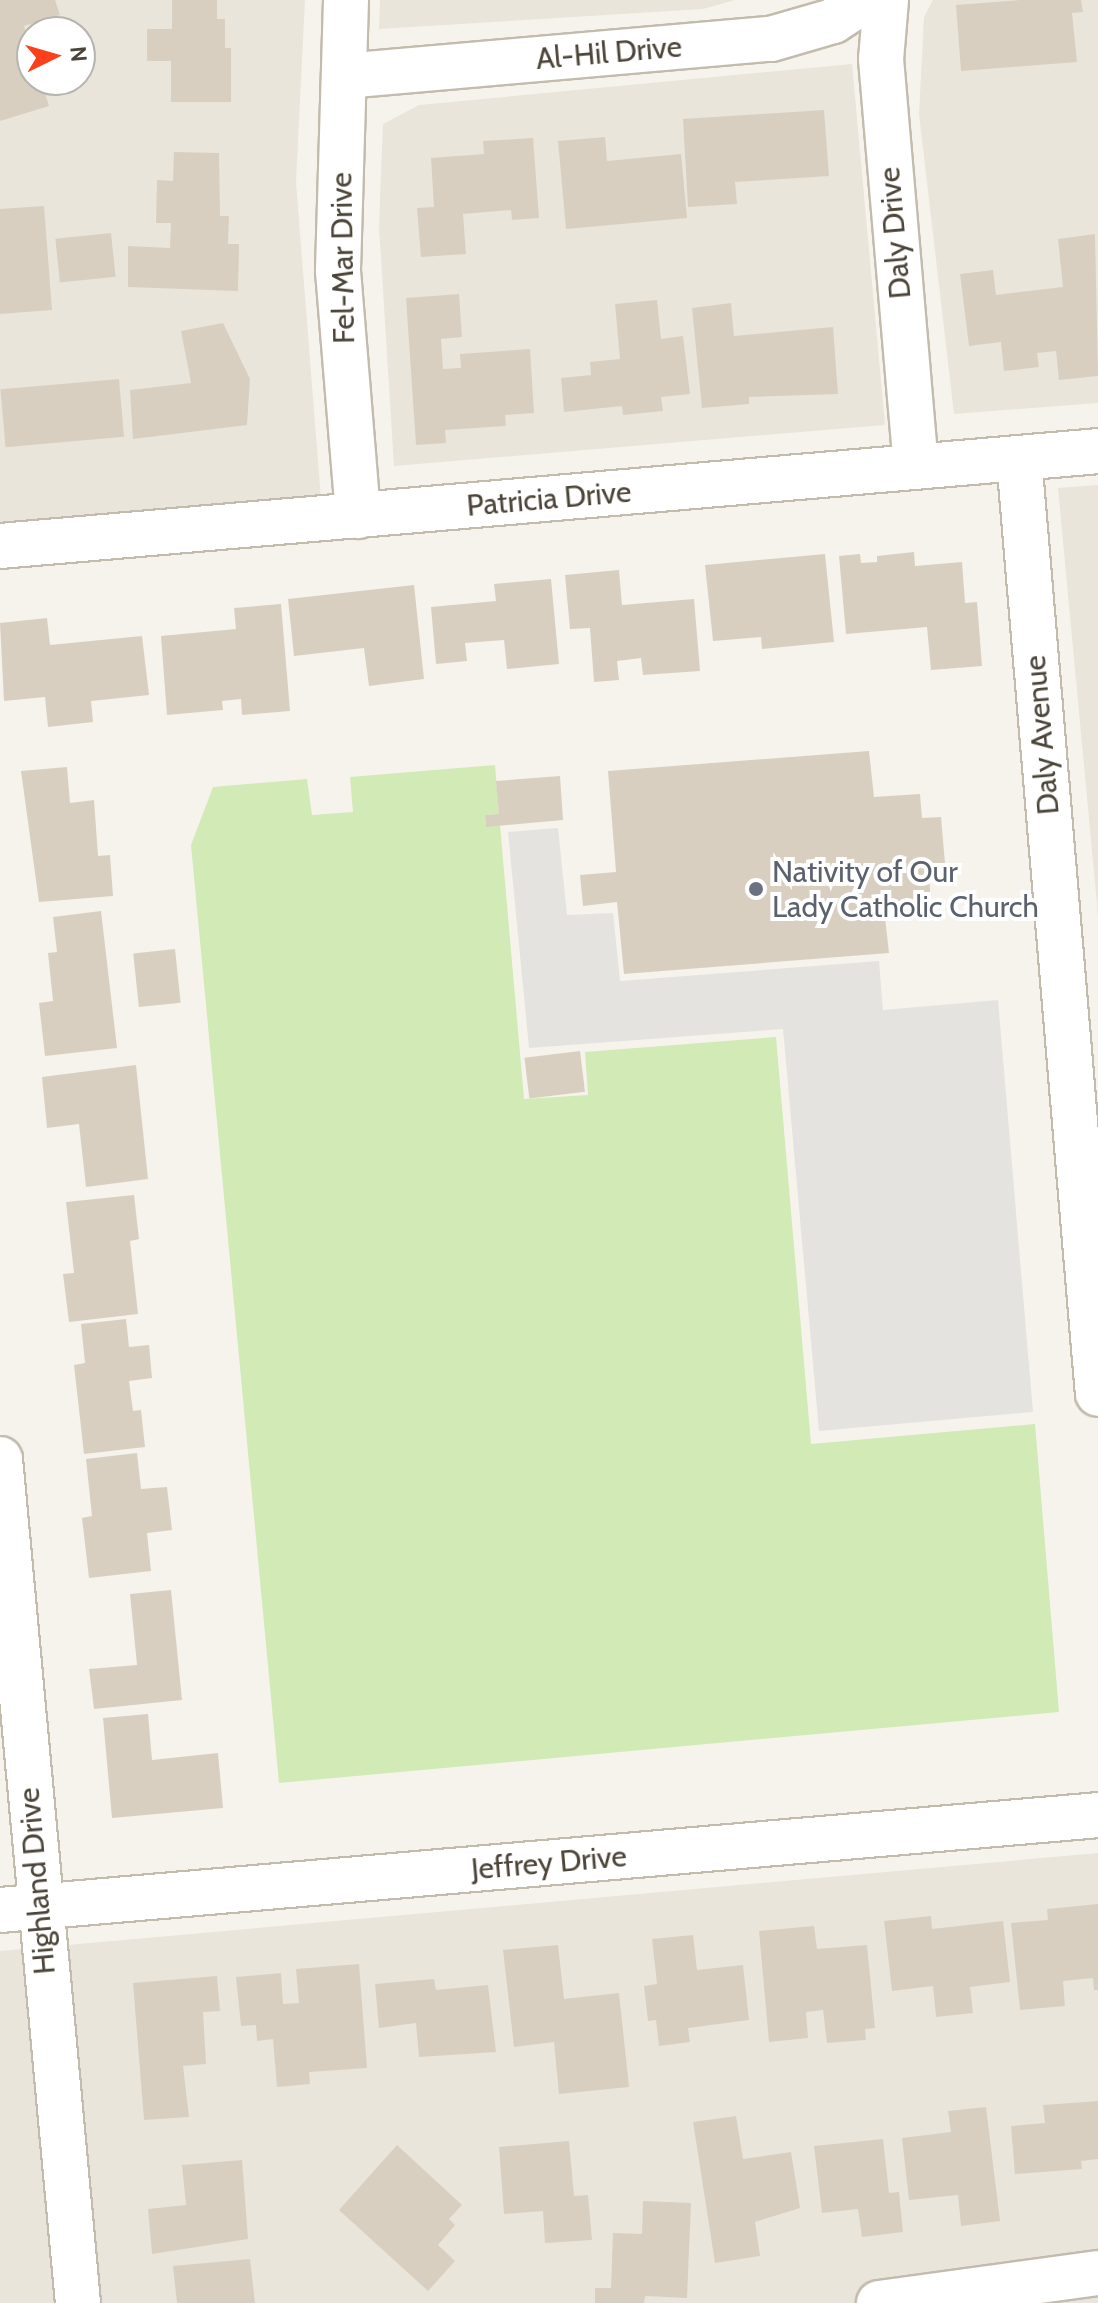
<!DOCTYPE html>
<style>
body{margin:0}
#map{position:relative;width:1098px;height:2303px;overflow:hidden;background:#f6f3ec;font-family:Cabin,sans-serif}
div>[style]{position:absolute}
.residential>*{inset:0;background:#eae5da}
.green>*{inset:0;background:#d2eab5}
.parking>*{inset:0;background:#e5e3e0}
.building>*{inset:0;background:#d8cfc1;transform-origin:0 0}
.roads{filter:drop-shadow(2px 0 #c2bbae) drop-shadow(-2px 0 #c2bbae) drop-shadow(0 2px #c2bbae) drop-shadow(0 -2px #c2bbae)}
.street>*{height:44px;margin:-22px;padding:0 22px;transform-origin:22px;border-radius:22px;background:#fff}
.dots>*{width:22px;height:22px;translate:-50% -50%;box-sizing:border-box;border:4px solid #fff;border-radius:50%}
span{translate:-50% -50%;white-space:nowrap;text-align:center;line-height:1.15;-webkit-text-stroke:8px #fff;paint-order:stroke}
.street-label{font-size:30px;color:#4b4439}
.worship-label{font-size:30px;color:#5b616d}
.left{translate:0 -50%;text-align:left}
.north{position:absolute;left:16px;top:16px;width:80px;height:80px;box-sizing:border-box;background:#fff;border:2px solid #b7b4b0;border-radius:50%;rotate:85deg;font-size:22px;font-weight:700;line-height:32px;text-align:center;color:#4b4439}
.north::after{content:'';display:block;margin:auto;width:28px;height:36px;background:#fc3f1d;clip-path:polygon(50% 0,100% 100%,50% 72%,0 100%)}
</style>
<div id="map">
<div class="residential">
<div style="clip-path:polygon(evenodd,0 0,305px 0,296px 182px,321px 499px,0 523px,0 0,32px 32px,80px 32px,80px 80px,32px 80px,32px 32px)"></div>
<div style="clip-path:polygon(380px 0,735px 0,703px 9px,379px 29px)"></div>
<div style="clip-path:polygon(933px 0,1098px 0,1098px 403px,954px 414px,919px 114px,924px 17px)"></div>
<div style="clip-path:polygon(852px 64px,885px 425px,394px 466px,379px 226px,383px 124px,419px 105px)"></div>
<div style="clip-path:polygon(1098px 485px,1098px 915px,1058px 488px)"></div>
<div style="clip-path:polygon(1098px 1853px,1098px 2303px,0 2303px,0 1951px)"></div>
</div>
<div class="green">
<div style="clip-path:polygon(495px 765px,499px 814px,485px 815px,486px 826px,500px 825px,524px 1099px,588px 1095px,585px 1052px,776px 1037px,811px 1444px,1035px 1424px,1059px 1712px,279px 1783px,191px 845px,213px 787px,307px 779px,312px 815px,353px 812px,350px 777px)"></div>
</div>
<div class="parking">
<div style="clip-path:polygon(558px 828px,567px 915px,613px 913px,620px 981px,879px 961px,883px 1010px,998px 1000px,1033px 1412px,819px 1431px,783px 1029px,529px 1048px,508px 832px)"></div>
</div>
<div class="building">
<div style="clip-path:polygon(0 0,55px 0,60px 15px,24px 26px,32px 52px,32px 80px,41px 80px,49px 106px,0 121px)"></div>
<div style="clip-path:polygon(172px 0,217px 0,217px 19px,225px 19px,225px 48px,231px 48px,231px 102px,171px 102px,171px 61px,147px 61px,147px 29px,172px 29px)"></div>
<div style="clip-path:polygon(1020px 0,1081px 0,1083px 12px,1072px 13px,1077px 62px,961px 71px,956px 5px)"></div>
<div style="clip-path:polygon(824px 110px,829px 176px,735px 182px,737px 204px,688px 207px,683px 119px)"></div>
<div style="clip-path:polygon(605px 137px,607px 161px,681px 154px,687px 218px,566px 229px,558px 141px)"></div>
<div style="clip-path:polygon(533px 138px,539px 218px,512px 220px,511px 210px,463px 214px,466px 254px,421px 257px,417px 208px,434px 207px,431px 158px,484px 154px,483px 141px)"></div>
<div style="clip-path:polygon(174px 152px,219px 153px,220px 216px,229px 216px,228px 244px,239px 244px,238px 291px,128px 287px,128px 246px,170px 248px,171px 223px,156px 223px,157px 180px,173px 181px)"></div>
<div style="clip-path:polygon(44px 206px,52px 310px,0 314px,0 209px)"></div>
<div style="left:111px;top:233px;width:44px;height:56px;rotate:84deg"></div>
<div style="clip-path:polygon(1095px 234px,1098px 376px,1059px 380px,1056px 351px,1037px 353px,1039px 367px,1004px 371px,1001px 342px,969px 346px,960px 274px,993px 270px,996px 295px,1063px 287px,1058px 239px)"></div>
<div style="clip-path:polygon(459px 294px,462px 337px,441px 339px,443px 369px,461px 368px,460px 354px,530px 349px,534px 413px,505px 415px,506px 426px,445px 430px,446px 443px,416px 445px,406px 298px)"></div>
<div style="clip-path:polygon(657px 300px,661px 339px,683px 336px,690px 394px,661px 397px,663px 411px,623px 415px,622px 406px,564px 412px,561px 378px,591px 375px,590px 362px,620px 359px,615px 304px)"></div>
<div style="clip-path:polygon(731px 303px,734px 336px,833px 327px,838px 394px,749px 397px,749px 404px,702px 408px,692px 308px)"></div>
<div style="clip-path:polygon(223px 323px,250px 379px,247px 425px,133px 439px,130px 390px,191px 383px,181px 331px)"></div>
<div style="left:119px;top:379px;width:58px;height:119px;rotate:85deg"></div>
<div style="clip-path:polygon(914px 552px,915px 566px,962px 562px,965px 603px,977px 602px,982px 666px,931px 670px,927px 627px,846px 634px,839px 556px,860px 554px,861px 563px,877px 562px,877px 556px)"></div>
<div style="clip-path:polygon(825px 554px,834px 642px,762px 649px,761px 637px,713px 641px,705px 565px)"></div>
<div style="clip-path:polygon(619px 570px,622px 605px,694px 599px,700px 671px,643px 675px,641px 658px,617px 661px,619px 680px,594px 682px,590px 628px,570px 629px,565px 575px)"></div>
<div style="clip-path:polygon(551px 579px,559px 664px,507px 669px,504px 640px,465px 643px,467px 661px,436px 664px,431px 607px,496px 601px,494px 584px)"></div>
<div style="clip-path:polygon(414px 585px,424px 679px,369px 686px,364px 648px,294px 656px,288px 599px)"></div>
<div style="clip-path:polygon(281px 604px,290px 711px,242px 715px,241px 699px,222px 701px,223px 710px,167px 715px,161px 636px,236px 629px,234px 608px)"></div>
<div style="clip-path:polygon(47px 618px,50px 645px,142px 636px,149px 695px,91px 701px,93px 722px,48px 727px,45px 697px,4px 701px,0 623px)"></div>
<div style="clip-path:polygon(869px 751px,874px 797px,920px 794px,922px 818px,941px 817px,946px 875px,929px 876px,931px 903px,884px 908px,889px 953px,624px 974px,617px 902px,583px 906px,580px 875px,616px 872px,608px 771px)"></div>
<div style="clip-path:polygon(67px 767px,70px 803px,94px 800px,98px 856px,110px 855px,113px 896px,39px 902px,21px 771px)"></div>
<div style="clip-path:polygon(560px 776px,563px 820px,486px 827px,485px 815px,499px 814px,496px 781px)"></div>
<div style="clip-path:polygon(101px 911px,117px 1048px,45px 1056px,39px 1003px,53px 1001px,48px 953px,57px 952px,53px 917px)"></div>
<div style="left:175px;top:949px;width:54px;height:42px;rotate:84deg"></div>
<div style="left:580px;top:1051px;width:41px;height:56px;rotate:83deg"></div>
<div style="clip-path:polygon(136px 1065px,148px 1179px,86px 1187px,79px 1124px,47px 1128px,42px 1077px)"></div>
<div style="clip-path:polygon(134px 1195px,139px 1239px,130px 1241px,138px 1314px,69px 1322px,63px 1274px,74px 1273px,66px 1202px)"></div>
<div style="clip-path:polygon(126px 1319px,129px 1347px,149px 1345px,152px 1378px,129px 1381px,133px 1411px,141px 1410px,145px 1447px,84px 1454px,74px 1365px,85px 1363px,81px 1324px)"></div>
<div style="clip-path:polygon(137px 1453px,141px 1489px,167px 1487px,172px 1530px,147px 1533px,151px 1571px,89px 1578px,82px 1518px,92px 1516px,86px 1459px)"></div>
<div style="clip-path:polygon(171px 1590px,182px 1700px,94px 1709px,89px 1669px,137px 1665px,130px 1594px)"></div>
<div style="clip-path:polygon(148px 1714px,152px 1760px,218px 1753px,223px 1808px,112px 1818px,103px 1718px)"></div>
<div style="clip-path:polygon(1098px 1904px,1098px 1990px,1094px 1990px,1093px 1978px,1063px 1981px,1065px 2006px,1020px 2010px,1011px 1923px,1048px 1920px,1047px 1909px)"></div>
<div style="clip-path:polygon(931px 1916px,932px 1929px,1003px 1921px,1010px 1982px,970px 1987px,973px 2013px,936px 2017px,933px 1986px,892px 1991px,884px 1921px)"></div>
<div style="clip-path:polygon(814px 1926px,817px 1949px,867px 1945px,875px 2028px,865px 2029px,866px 2040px,827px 2043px,823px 2010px,806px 2012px,808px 2038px,769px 2042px,759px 1931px)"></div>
<div style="clip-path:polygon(693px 1935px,697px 1970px,743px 1965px,749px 2020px,688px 2028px,690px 2042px,659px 2046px,656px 2020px,648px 2021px,644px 1986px,657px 1984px,652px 1939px)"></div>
<div style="clip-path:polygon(558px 1945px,564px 1999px,619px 1993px,629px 2087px,559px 2094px,554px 2042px,514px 2047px,503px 1950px)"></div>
<div style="clip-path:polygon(359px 1964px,367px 2068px,309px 2072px,310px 2084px,277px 2087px,273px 2039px,257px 2041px,256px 2025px,241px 2026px,236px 1977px,281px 1973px,283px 2004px,299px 2003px,296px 1969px)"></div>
<div style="clip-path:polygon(217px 1976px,220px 2011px,203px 2012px,206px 2064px,183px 2066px,189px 2117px,144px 2120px,133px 1983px)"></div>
<div style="clip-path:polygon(434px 1979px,436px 1990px,488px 1985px,496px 2052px,419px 2057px,416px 2023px,379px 2028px,375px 1984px)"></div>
<div style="clip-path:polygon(1098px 2101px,1098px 2159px,1081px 2161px,1082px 2169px,1015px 2174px,1011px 2126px,1045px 2123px,1043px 2105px)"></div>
<div style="clip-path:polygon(986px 2107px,1000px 2221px,961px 2226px,958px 2195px,909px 2200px,902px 2138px,951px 2132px,948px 2111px)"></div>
<div style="clip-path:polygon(736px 2116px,743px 2159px,791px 2152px,800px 2208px,755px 2222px,760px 2256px,715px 2263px,693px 2122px)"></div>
<div style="clip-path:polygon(883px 2139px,889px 2193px,899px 2192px,903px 2232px,862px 2237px,858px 2209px,822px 2213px,814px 2146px)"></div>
<div style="clip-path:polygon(569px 2141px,574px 2196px,588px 2195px,592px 2240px,545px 2243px,543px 2211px,504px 2214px,499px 2147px)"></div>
<div style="clip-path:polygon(397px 2145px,462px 2205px,449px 2219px,455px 2225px,438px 2245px,455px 2261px,428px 2291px,339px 2210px)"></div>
<div style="clip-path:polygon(242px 2160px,248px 2239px,152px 2254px,148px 2209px,186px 2205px,182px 2165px)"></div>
<div style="clip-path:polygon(643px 2201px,691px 2203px,687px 2298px,645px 2296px,644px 2303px,595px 2303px,595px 2288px,611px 2288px,613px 2233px,642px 2234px)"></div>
<div style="clip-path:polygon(250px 2259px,255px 2303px,177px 2303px,173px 2266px)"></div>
</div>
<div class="roads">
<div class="street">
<div style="left:346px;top:0;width:271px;rotate:91.7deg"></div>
<div style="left:338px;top:271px;width:246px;rotate:85.3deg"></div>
<div style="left:886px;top:0;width:59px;rotate:94.8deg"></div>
<div style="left:881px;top:59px;width:409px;rotate:85.1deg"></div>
<div style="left:344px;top:76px;width:429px;rotate:-5deg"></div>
<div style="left:771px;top:39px;width:65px;rotate:-16.2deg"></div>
<div style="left:833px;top:21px;width:38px;rotate:-33deg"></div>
<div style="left:1019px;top:458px;width:939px;rotate:85.18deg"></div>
<div style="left:0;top:546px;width:1102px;rotate:-4.94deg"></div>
<div style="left:0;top:1459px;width:848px;rotate:84.72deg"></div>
<div style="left:0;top:1910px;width:1102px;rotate:-4.94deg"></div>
<div style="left:879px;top:2303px;width:221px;rotate:-7.8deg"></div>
</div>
</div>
<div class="dots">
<div style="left:756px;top:889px;background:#6b7280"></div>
</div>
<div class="street-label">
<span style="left:609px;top:53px;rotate:-5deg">Al-Hil Drive</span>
<span style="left:895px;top:233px;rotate:-95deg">Daly Drive</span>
<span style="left:343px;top:258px;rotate:-91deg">Fel-Mar Drive</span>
<span style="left:549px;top:499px;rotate:-5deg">Patricia Drive</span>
<span style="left:1042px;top:735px;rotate:-95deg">Daly Avenue</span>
<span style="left:549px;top:1863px;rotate:-5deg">Jeffrey Drive</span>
<span style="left:37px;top:1881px;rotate:-95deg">Highland Drive</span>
</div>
<div class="worship-label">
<span class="left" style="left:772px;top:889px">Nativity of Our<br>Lady Catholic Church</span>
</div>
<div class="north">N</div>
</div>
